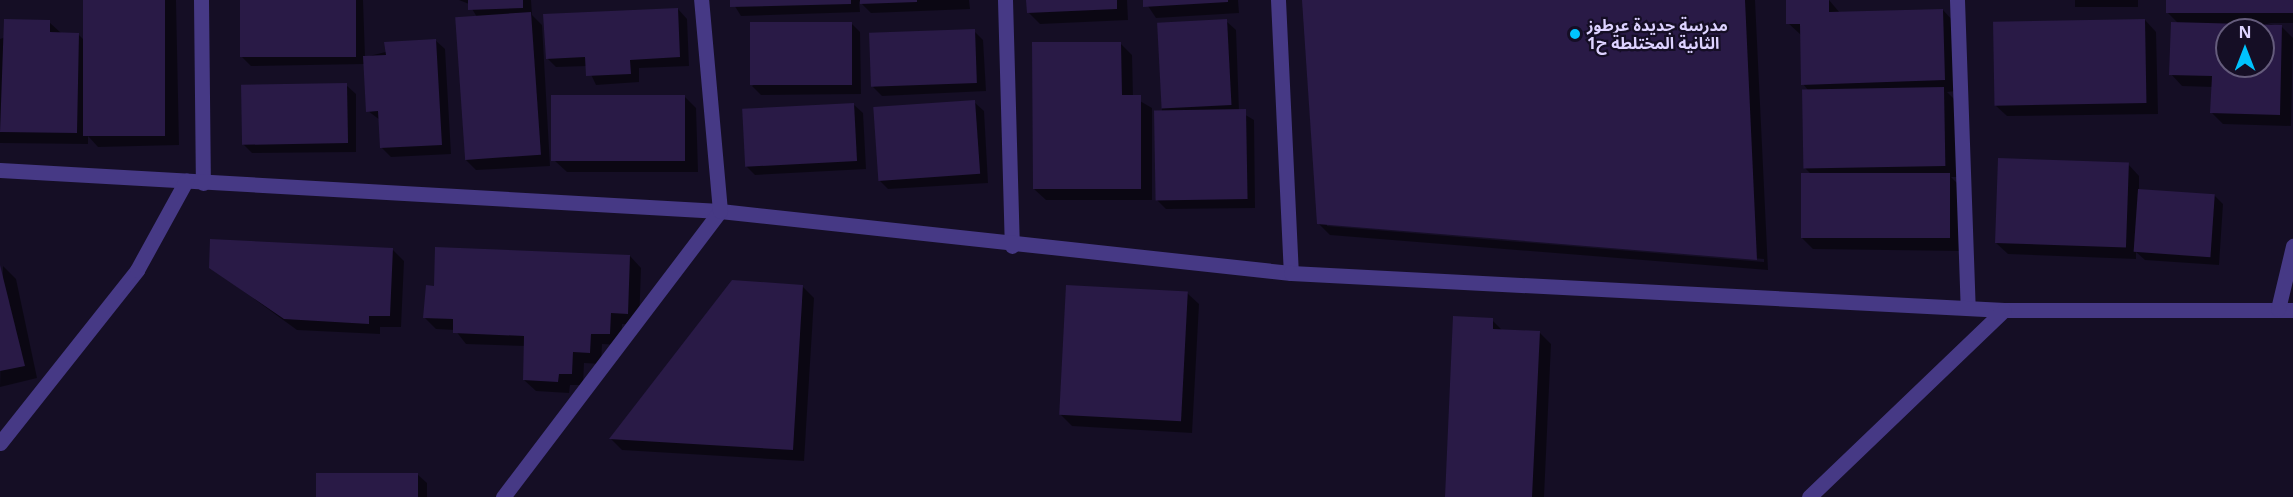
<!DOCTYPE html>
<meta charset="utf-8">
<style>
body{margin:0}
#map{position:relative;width:2293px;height:497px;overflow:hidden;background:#150e25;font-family:"Open Sans","Noto Sans Arabic",sans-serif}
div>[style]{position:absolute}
.shadow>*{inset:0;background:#0007;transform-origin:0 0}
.building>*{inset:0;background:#291a46;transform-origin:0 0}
.minor>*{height:15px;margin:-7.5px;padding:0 7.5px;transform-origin:7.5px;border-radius:7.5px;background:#463985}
.dots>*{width:16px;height:16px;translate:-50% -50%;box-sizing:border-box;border:3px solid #150e25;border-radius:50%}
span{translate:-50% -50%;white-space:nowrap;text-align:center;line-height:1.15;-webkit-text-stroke:4.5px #150e25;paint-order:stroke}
.poi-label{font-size:16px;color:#ddd2ff;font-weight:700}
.left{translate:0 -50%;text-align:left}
.north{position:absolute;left:2215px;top:18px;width:60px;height:60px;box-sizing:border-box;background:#150e25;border:2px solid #655c7c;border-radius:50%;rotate:0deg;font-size:16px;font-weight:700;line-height:24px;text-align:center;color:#ddd2ff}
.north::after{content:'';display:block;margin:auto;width:21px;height:27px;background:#00c3fd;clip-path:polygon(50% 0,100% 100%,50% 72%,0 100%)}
</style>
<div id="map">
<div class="shadow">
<div style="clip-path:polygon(84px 0,176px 0,179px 145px,98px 147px,88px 136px,88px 144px,0 143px,0 39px,49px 22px,61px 33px,78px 34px,85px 41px)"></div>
<div style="clip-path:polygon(241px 0,363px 0,365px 57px,435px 40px,445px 49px,451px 154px,391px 157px,382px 148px,380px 120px,368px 111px,365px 64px,251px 66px,242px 57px)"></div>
<div style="clip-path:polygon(459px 0,531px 0,532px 15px,542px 25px,550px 166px,476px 170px,465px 159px,477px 17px,469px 4px)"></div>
<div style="clip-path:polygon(731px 0,969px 0,970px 9px,871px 13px,859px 1px,860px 12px,741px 16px)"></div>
<div style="clip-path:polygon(1028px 0,1127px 0,1128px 20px,1040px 24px,1028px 12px)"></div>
<div style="clip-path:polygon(1144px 0,1238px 0,1239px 13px,1156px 18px)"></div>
<div style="clip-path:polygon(evenodd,1303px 0,1755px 0,1768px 270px,1330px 235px,1318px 223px,1303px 0,1327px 223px,1764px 259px,1764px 262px,1327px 226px,1327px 223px)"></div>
<div style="clip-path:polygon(1810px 0,1835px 0,1829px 0,1840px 13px,1943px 10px,1954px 22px,1956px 91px,1947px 92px,1955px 100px,1957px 177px,1951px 177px,1961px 187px,1961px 251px,1813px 249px,1802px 238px,1811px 174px,1804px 167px,1808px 90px,1803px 84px,1801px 35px,1788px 23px)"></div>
<div style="left:2075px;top:0;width:63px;height:7px"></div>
<div style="clip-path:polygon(evenodd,2168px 0,2293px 0,2293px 23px,2267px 23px,2282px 27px,2293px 38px,2291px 126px,2223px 124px,2212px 113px,2213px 87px,2182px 86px,2171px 74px,2179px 24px,2167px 12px,2168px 0,2227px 30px,2263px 30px,2263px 66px,2227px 66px,2227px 30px)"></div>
<div style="clip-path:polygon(678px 9px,687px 19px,689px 66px,639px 68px,639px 82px,596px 85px,587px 66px,556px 67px,547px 58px)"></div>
<div style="clip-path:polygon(2145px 20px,2156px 32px,2158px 114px,2007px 116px,1995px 105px)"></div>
<div style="clip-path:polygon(1226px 21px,1236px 30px,1239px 111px,1254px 120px,1255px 208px,1166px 209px,1157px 200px,1162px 108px)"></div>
<div style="clip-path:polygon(851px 23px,860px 32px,861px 94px,761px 95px,752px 86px)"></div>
<div style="clip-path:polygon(974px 31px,983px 40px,986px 91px,882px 96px,873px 87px)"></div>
<div style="clip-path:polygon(1120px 43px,1132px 55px,1133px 97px,1152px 108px,1152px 200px,1046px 200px,1034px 189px)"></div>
<div style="clip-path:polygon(346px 85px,356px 94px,356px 152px,252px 153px,243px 144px)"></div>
<div style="clip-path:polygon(684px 96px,696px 108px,698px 172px,567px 172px,555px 161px)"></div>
<div style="clip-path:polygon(974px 102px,984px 111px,988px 183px,888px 189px,879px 180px)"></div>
<div style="clip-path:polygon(853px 104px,863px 113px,866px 169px,755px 175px,746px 166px)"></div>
<div style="clip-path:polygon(2128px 164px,2139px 176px,2139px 190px,2214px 195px,2223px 204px,2219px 265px,2145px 260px,2136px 252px,2136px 259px,2008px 254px,1996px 243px)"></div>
<div style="clip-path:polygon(393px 250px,404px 261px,401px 327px,380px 327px,380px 334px,297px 330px,210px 267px)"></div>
<div style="clip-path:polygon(630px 256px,641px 268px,639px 325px,622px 324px,621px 345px,602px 344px,601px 364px,584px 363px,583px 385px,570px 385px,569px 393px,536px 391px,524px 380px,526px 346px,466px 344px,455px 330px,436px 329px,424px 317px,436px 288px)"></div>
<div style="clip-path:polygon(3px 266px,16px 279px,37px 378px,0 387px)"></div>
<div style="clip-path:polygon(802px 286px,814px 298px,804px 461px,622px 450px,611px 439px)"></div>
<div style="clip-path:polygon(1187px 293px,1199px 304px,1192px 433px,1072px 426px,1061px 415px)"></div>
<div style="clip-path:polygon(1492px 320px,1503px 331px,1540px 333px,1551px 344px,1544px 497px,1446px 497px)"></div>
<div style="clip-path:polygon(417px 474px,427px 483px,427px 497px,317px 497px)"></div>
</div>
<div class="building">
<div style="left:83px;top:0;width:82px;height:136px"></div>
<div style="left:240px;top:0;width:116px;height:57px"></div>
<div style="clip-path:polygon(468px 0,523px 0,523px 8px,468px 10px)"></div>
<div style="clip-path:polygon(730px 0,851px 0,851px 4px,730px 7px)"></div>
<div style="clip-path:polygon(860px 0,917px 0,917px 2px,860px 4px)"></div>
<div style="clip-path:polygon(1026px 0,1117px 0,1117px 9px,1027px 13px)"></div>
<div style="clip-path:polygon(1143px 0,1228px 0,1228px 2px,1143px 7px)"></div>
<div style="clip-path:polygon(1302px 0,1745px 0,1757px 260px,1317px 224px)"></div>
<div style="clip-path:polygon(1786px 0,1829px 0,1829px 12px,1943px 9px,1945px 80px,1801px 85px,1800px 24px,1786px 24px)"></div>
<div style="left:2166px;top:0;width:127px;height:13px"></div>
<div style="clip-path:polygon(678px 8px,680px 57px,630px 60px,631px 74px,586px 76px,585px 57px,546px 59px,543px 14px)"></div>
<div style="left:531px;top:12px;width:143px;height:76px;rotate:86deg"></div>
<div style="clip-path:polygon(4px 19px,50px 20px,50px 32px,79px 33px,77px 133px,0 132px)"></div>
<div style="left:1227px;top:19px;width:86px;height:70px;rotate:87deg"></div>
<div style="left:2145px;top:19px;width:84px;height:152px;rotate:89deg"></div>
<div style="left:852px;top:22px;width:63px;height:102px;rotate:90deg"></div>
<div style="clip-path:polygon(evenodd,2171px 22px,2282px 25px,2280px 115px,2210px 113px,2212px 76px,2169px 75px,2171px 22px,2227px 30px,2263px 30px,2263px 66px,2227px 66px,2227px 30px)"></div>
<div style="left:975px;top:29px;width:54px;height:106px;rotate:88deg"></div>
<div style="clip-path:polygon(436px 39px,442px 145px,380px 148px,378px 111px,366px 112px,363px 56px,386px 55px,384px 42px)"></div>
<div style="clip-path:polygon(1032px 42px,1121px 42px,1122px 95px,1141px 95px,1141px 189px,1033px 189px)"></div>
<div style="left:347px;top:83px;width:60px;height:106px;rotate:89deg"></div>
<div style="left:1944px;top:87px;width:79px;height:142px;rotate:89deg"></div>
<div style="left:551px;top:95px;width:134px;height:66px"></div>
<div style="left:975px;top:100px;width:74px;height:102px;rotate:86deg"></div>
<div style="left:854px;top:103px;width:58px;height:112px;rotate:87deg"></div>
<div style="left:1246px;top:109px;width:90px;height:92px;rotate:89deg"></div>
<div style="left:1998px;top:158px;width:131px;height:85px;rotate:2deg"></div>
<div style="left:1801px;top:173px;width:149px;height:65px"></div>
<div style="left:2138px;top:189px;width:77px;height:63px;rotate:4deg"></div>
<div style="clip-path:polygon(210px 239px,393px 248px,390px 316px,369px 316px,369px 324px,284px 319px,209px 268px)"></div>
<div style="clip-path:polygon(435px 247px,630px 255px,628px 314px,611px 313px,610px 334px,591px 334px,590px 353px,573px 352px,572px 374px,559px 374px,558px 382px,523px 380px,524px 336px,453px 333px,453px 319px,423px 318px,426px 285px,434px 286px)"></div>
<div style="clip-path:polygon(0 265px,25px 366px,0 371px)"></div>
<div style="clip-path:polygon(732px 280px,803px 285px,793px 450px,609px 439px)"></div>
<div style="left:1066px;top:285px;width:122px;height:130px;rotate:3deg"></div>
<div style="clip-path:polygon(1453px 316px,1493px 318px,1493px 329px,1540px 331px,1532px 497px,1445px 497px)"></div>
<div style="left:316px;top:473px;width:102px;height:24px"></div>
</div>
<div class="minor">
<div style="left:201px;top:0;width:183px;rotate:89.4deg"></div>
<div style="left:1005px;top:0;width:246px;rotate:88.4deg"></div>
<div style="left:1278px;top:0;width:273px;rotate:87.3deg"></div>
<div style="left:1957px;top:0;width:308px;rotate:88deg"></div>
<div style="left:0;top:170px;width:721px;rotate:3.26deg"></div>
<div style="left:720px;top:211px;width:574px;rotate:6.2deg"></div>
<div style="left:1291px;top:273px;width:714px;rotate:2.97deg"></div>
<div style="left:2004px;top:310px;width:289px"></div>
<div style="left:2278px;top:309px;width:65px;rotate:-76.6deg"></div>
<div style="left:0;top:443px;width:221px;rotate:-51.6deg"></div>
<div style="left:137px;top:270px;width:102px;rotate:-61.2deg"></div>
<div style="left:503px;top:497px;width:359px;rotate:-52.8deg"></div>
<div style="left:720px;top:211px;width:212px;rotate:-95.1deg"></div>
<div style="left:1809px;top:497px;width:270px;rotate:-43.8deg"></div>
</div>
<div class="dots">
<div style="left:1575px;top:34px;background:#00c3fd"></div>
</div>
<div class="poi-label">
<span class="left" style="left:1587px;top:34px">مدرسة جديدة عرطوز<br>الثانية المختلطة ح1</span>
</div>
<div class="north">N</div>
</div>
